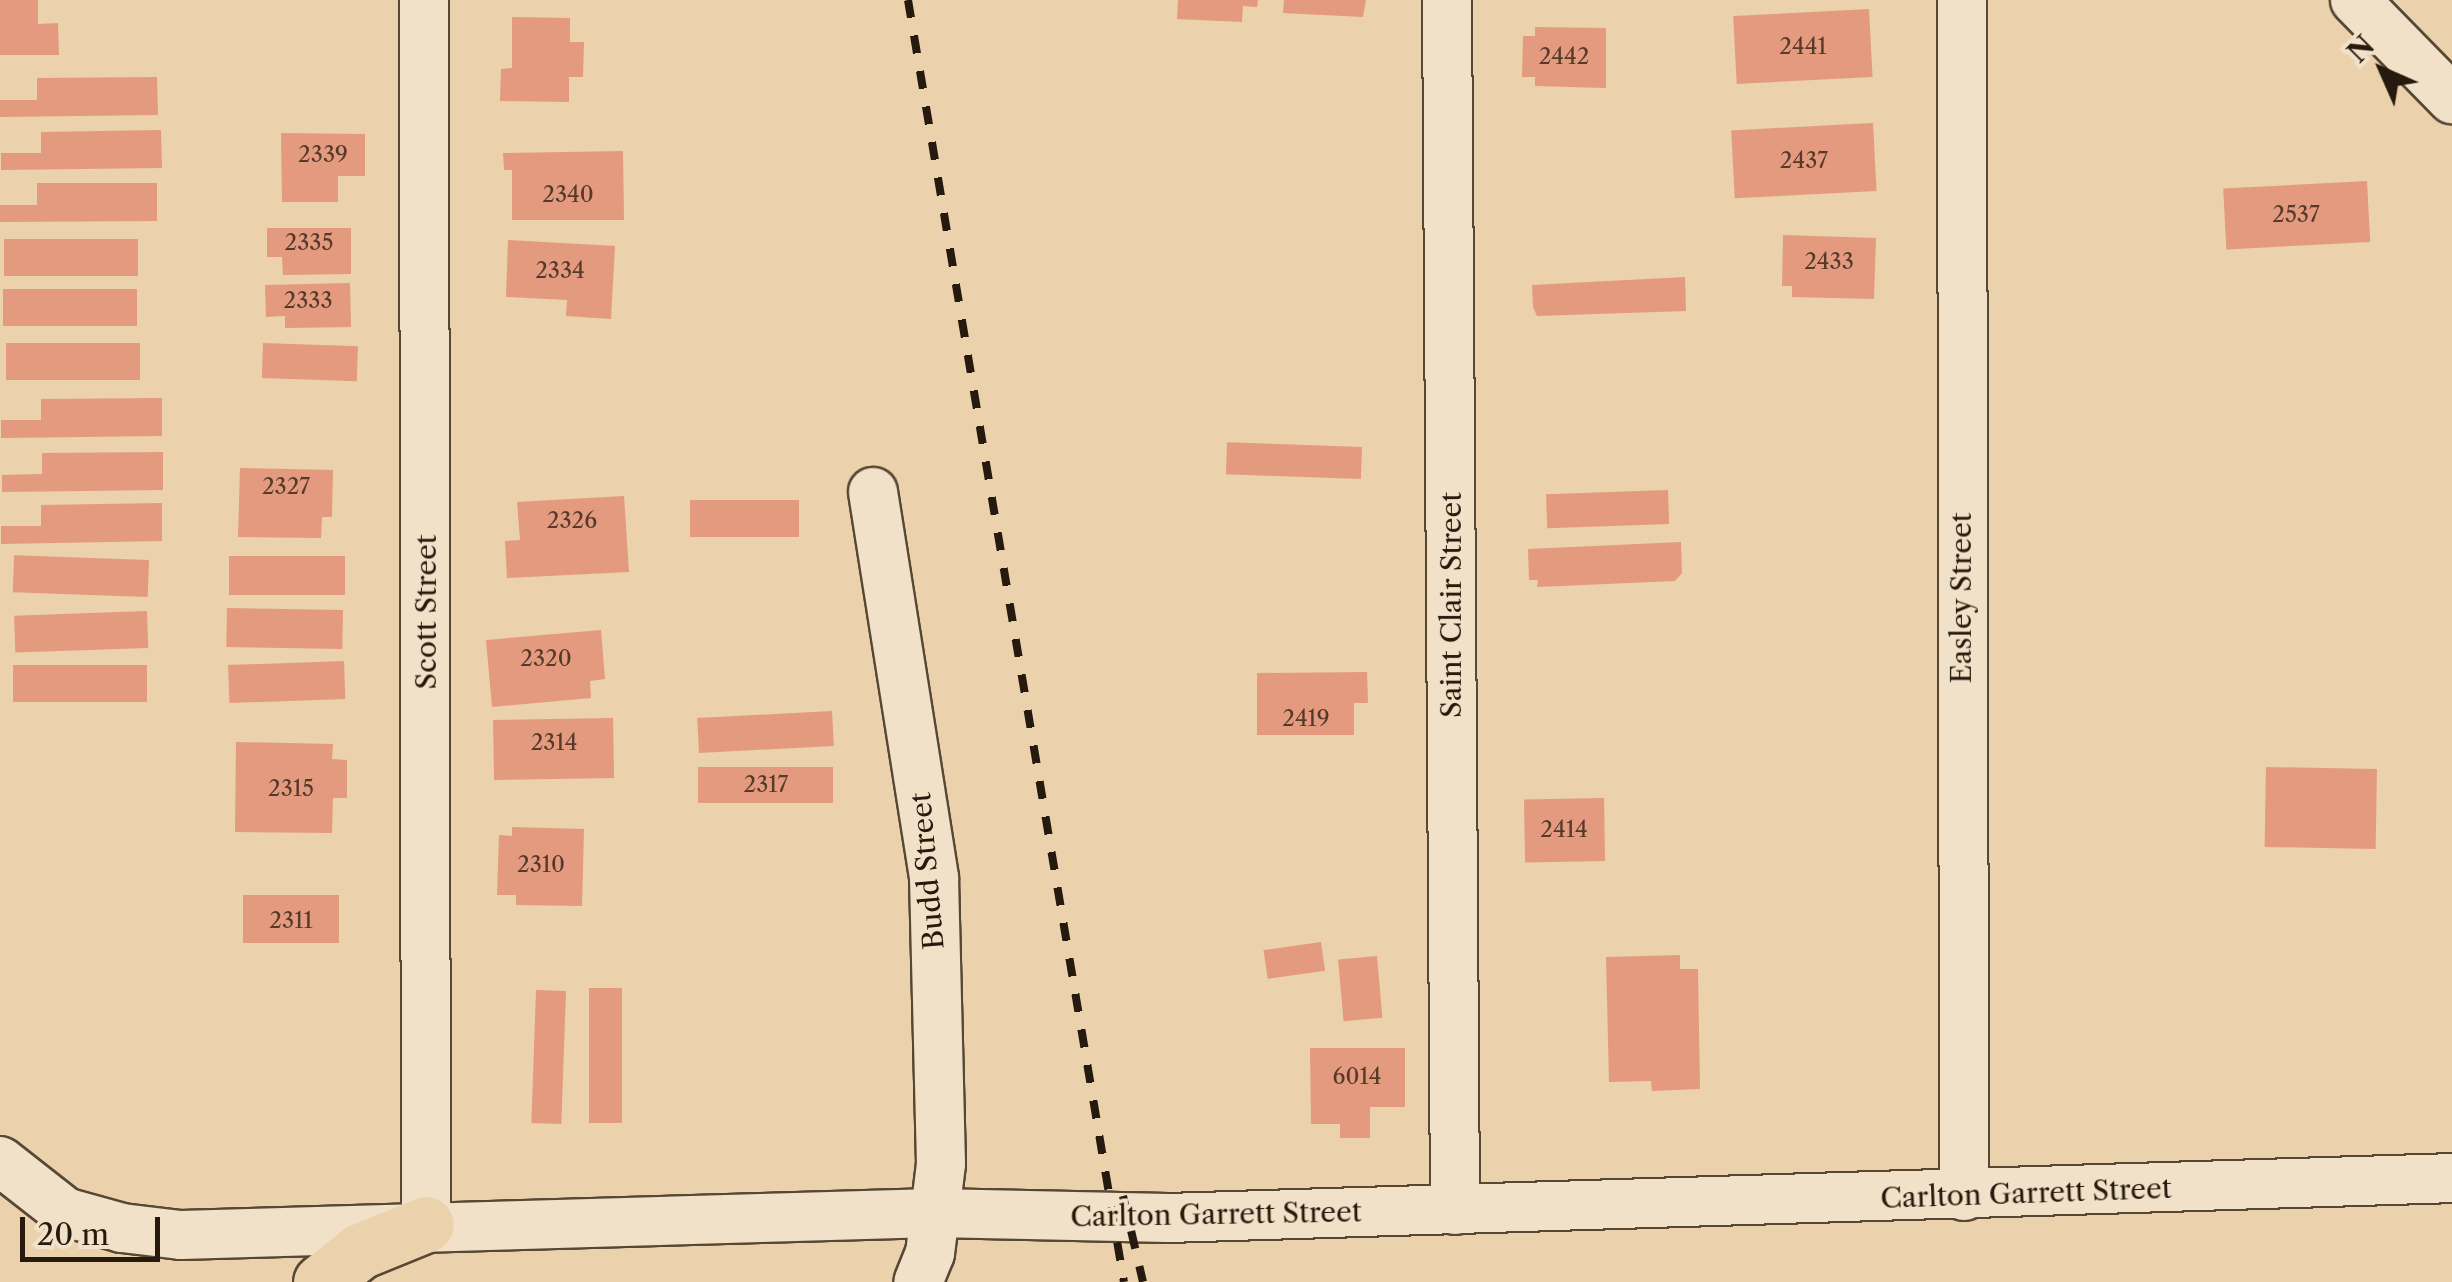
<!DOCTYPE html>
<style>
body{margin:0}
#map{position:relative;width:2452px;height:1282px;overflow:hidden;background:#ebd1ac;font-family:"Libre Caslon Text",serif}
div>[style]{position:absolute}
.building>*{inset:0;background:#e49a7f;transform-origin:0 0}
.roads{filter:drop-shadow(2px 0 #564835) drop-shadow(-2px 0 #564835) drop-shadow(0 2px #564835) drop-shadow(0 -2px #564835)}
.minor>*{height:48px;margin:-24px;padding:0 24px;transform-origin:24px;border-radius:24px;background:#f2e1c9}
.major>*{height:55px;margin:-27.5px;padding:0 27.5px;transform-origin:27.5px;border-radius:27.5px;background:#ebd1ac}
.rail>*{height:8px;margin-top:-4px;transform-origin:0;background:repeating-linear-gradient(90deg,#251a0d 0 18px,transparent 0 36px)}
span{translate:-50% -50%;white-space:nowrap;text-align:center;line-height:1.15;-webkit-text-stroke:8px #f2e1c9;paint-order:stroke}
.number-label{font-size:22px;color:#553a2a}
.number-label span{-webkit-text-stroke-width:0}
.street-label{font-size:28px;color:#251a0d}
.north{position:absolute;left:2332px;top:20px;width:100px;height:100px;-webkit-text-stroke:8px #f2e1c9;paint-order:stroke;rotate:315deg;font-size:28px;font-weight:700;line-height:40px;text-align:center;color:#251a0d}
.north::after{content:'';display:block;margin:auto;width:35px;height:45px;background:#251a0d;clip-path:polygon(50% 0,100% 100%,50% 72%,0 100%)}
.scale{position:absolute;left:20px;top:1217px;width:140px;height:45px;box-sizing:border-box;border:5px solid #251a0d;border-top:0;padding-left:12px;font-size:30px;line-height:35px;white-space:nowrap;color:#251a0d;-webkit-text-stroke:8px #f2e1c9;paint-order:stroke}
</style>
<div id="map">
<div class="building">
<div style="clip-path:polygon(0 0,38px 0,38px 24px,58px 23px,59px 55px,0 55px)"></div>
<div style="clip-path:polygon(1178px 0,1258px 0,1257px 7px,1243px 6px,1242px 22px,1177px 19px)"></div>
<div style="clip-path:polygon(1284px 0,1366px 0,1363px 17px,1283px 13px)"></div>
<div style="left:1869px;top:9px;width:68px;height:136px;rotate:87deg"></div>
<div style="clip-path:polygon(512px 17px,570px 18px,570px 42px,584px 42px,583px 77px,569px 77px,569px 102px,500px 101px,501px 69px,512px 68px)"></div>
<div style="clip-path:polygon(1535px 27px,1606px 28px,1606px 88px,1535px 86px,1535px 77px,1522px 77px,1523px 36px,1535px 36px)"></div>
<div style="clip-path:polygon(157px 77px,158px 115px,0 117px,0 100px,37px 100px,37px 78px)"></div>
<div style="left:1873px;top:123px;width:68px;height:142px;rotate:87deg"></div>
<div style="clip-path:polygon(161px 130px,162px 168px,1px 170px,1px 153px,41px 153px,41px 132px)"></div>
<div style="clip-path:polygon(281px 133px,365px 134px,365px 176px,338px 176px,338px 202px,282px 202px)"></div>
<div style="clip-path:polygon(623px 151px,624px 220px,512px 220px,512px 170px,504px 170px,503px 153px)"></div>
<div style="left:2367px;top:181px;width:61px;height:144px;rotate:87deg"></div>
<div style="clip-path:polygon(37px 183px,157px 183px,157px 221px,0 222px,0 205px,37px 205px)"></div>
<div style="clip-path:polygon(267px 228px,351px 228px,351px 274px,283px 275px,282px 257px,267px 257px)"></div>
<div style="clip-path:polygon(1783px 235px,1876px 238px,1874px 299px,1792px 297px,1792px 286px,1782px 286px)"></div>
<div style="left:138px;top:239px;width:37px;height:134px;rotate:90deg"></div>
<div style="clip-path:polygon(508px 240px,615px 246px,611px 319px,566px 316px,567px 300px,506px 297px)"></div>
<div style="clip-path:polygon(1685px 277px,1686px 311px,1537px 316px,1533px 307px,1532px 285px)"></div>
<div style="clip-path:polygon(350px 283px,351px 327px,285px 328px,285px 316px,266px 317px,265px 285px)"></div>
<div style="left:137px;top:289px;width:37px;height:134px;rotate:90deg"></div>
<div style="left:6px;top:343px;width:134px;height:37px"></div>
<div style="left:263px;top:343px;width:95px;height:35px;rotate:2deg"></div>
<div style="clip-path:polygon(162px 398px,162px 436px,1px 438px,1px 420px,41px 420px,41px 399px)"></div>
<div style="left:1362px;top:447px;width:32px;height:135px;rotate:92deg"></div>
<div style="clip-path:polygon(163px 452px,163px 490px,2px 492px,2px 475px,42px 474px,42px 453px)"></div>
<div style="clip-path:polygon(240px 468px,333px 470px,332px 517px,322px 517px,321px 538px,238px 537px)"></div>
<div style="left:1668px;top:490px;width:34px;height:122px;rotate:88deg"></div>
<div style="clip-path:polygon(624px 496px,629px 572px,507px 578px,505px 541px,520px 540px,517px 502px)"></div>
<div style="left:799px;top:500px;width:37px;height:109px;rotate:90deg"></div>
<div style="clip-path:polygon(162px 503px,162px 541px,1px 544px,1px 526px,41px 526px,41px 505px)"></div>
<div style="clip-path:polygon(1681px 542px,1682px 573px,1675px 581px,1537px 587px,1538px 580px,1529px 580px,1528px 549px)"></div>
<div style="left:229px;top:556px;width:116px;height:39px"></div>
<div style="left:149px;top:560px;width:37px;height:135px;rotate:92deg"></div>
<div style="left:227px;top:608px;width:116px;height:39px;rotate:1deg"></div>
<div style="left:147px;top:611px;width:37px;height:133px;rotate:88deg"></div>
<div style="clip-path:polygon(601px 630px,605px 679px,590px 681px,591px 698px,492px 707px,486px 640px)"></div>
<div style="left:344px;top:661px;width:38px;height:116px;rotate:88deg"></div>
<div style="left:13px;top:665px;width:134px;height:37px"></div>
<div style="clip-path:polygon(1367px 672px,1368px 703px,1354px 703px,1354px 735px,1257px 735px,1257px 673px)"></div>
<div style="left:832px;top:711px;width:35px;height:135px;rotate:87deg"></div>
<div style="left:613px;top:718px;width:60px;height:120px;rotate:89deg"></div>
<div style="clip-path:polygon(236px 742px,333px 744px,332px 759px,347px 760px,347px 798px,333px 798px,332px 833px,235px 832px)"></div>
<div style="left:698px;top:767px;width:135px;height:36px"></div>
<div style="left:2266px;top:767px;width:111px;height:80px;rotate:1deg"></div>
<div style="left:1604px;top:798px;width:63px;height:80px;rotate:89deg"></div>
<div style="clip-path:polygon(512px 827px,584px 829px,582px 906px,516px 905px,516px 895px,497px 895px,499px 835px,512px 836px)"></div>
<div style="left:339px;top:895px;width:48px;height:96px;rotate:90deg"></div>
<div style="left:1321px;top:942px;width:29px;height:58px;rotate:82deg"></div>
<div style="clip-path:polygon(1680px 955px,1680px 969px,1698px 969px,1700px 1089px,1652px 1091px,1651px 1081px,1609px 1082px,1606px 957px)"></div>
<div style="left:1377px;top:956px;width:62px;height:39px;rotate:85deg"></div>
<div style="left:622px;top:988px;width:135px;height:33px;rotate:90deg"></div>
<div style="left:536px;top:990px;width:30px;height:133px;rotate:2deg"></div>
<div style="clip-path:polygon(1310px 1048px,1405px 1048px,1405px 1107px,1370px 1107px,1370px 1138px,1340px 1138px,1340px 1124px,1311px 1124px)"></div>
</div>
<div class="roads">
<div class="minor">
<div style="left:424px;top:0;width:1224px;rotate:89.91deg"></div>
<div style="left:1447px;top:0;width:1210px;rotate:89.62deg"></div>
<div style="left:1962px;top:0;width:1196px;rotate:89.9deg"></div>
<div style="left:2355px;top:0;width:139px;rotate:45.6deg"></div>
<div style="left:873px;top:492px;width:391px;rotate:81deg"></div>
<div style="left:934px;top:878px;width:286px;rotate:88.6deg"></div>
<div style="left:941px;top:1164px;width:90px;rotate:97deg"></div>
<div style="left:930px;top:1253px;width:31px;rotate:112deg"></div>
<div style="left:0;top:1161px;width:83px;rotate:38.1deg"></div>
<div style="left:65px;top:1212px;width:59px;rotate:15.7deg"></div>
<div style="left:122px;top:1228px;width:59px;rotate:6.8deg"></div>
<div style="left:181px;top:1235px;width:753px;rotate:-1.67deg"></div>
<div style="left:934px;top:1213px;width:234px;rotate:1.2deg"></div>
<div style="left:1168px;top:1218px;width:1285px;rotate:-1.78deg"></div>
</div>
<div class="major">
<div style="left:321px;top:1282px;width:50px;rotate:-38.5deg"></div>
<div style="left:360px;top:1251px;width:71px;rotate:-22.2deg"></div>
</div>
</div>
<div class="rail">
<div style="left:908px;top:0;width:1300px;rotate:80.44deg"></div>
<div style="left:1123px;top:1196px;width:88px;rotate:76.9deg"></div>
</div>
<div class="number-label">
<span style="left:1803px;top:47px">2441</span>
<span style="left:1564px;top:57px">2442</span>
<span style="left:323px;top:155px">2339</span>
<span style="left:1804px;top:161px">2437</span>
<span style="left:568px;top:195px">2340</span>
<span style="left:2296px;top:215px">2537</span>
<span style="left:309px;top:243px">2335</span>
<span style="left:1829px;top:262px">2433</span>
<span style="left:560px;top:271px">2334</span>
<span style="left:308px;top:301px">2333</span>
<span style="left:286px;top:487px">2327</span>
<span style="left:572px;top:521px">2326</span>
<span style="left:546px;top:659px">2320</span>
<span style="left:1306px;top:719px">2419</span>
<span style="left:554px;top:743px">2314</span>
<span style="left:766px;top:785px">2317</span>
<span style="left:291px;top:789px">2315</span>
<span style="left:1564px;top:830px">2414</span>
<span style="left:541px;top:865px">2310</span>
<span style="left:291px;top:921px">2311</span>
<span style="left:1357px;top:1077px">6014</span>
</div>
<div class="street-label">
<span style="left:1961px;top:598px;rotate:-90deg">Easley Street</span>
<span style="left:1451px;top:605px;rotate:-90deg">Saint Clair Street</span>
<span style="left:426px;top:612px;rotate:-90deg">Scott Street</span>
<span style="left:927px;top:871px;rotate:-95deg">Budd Street</span>
<span style="left:2026px;top:1193px;rotate:-2deg">Carlton Garrett Street</span>
<span style="left:1216px;top:1214px;rotate:-1deg">Carlton Garrett Street</span>
</div>
<div class="north">N</div>
<div class="scale">20 m</div>
</div>
